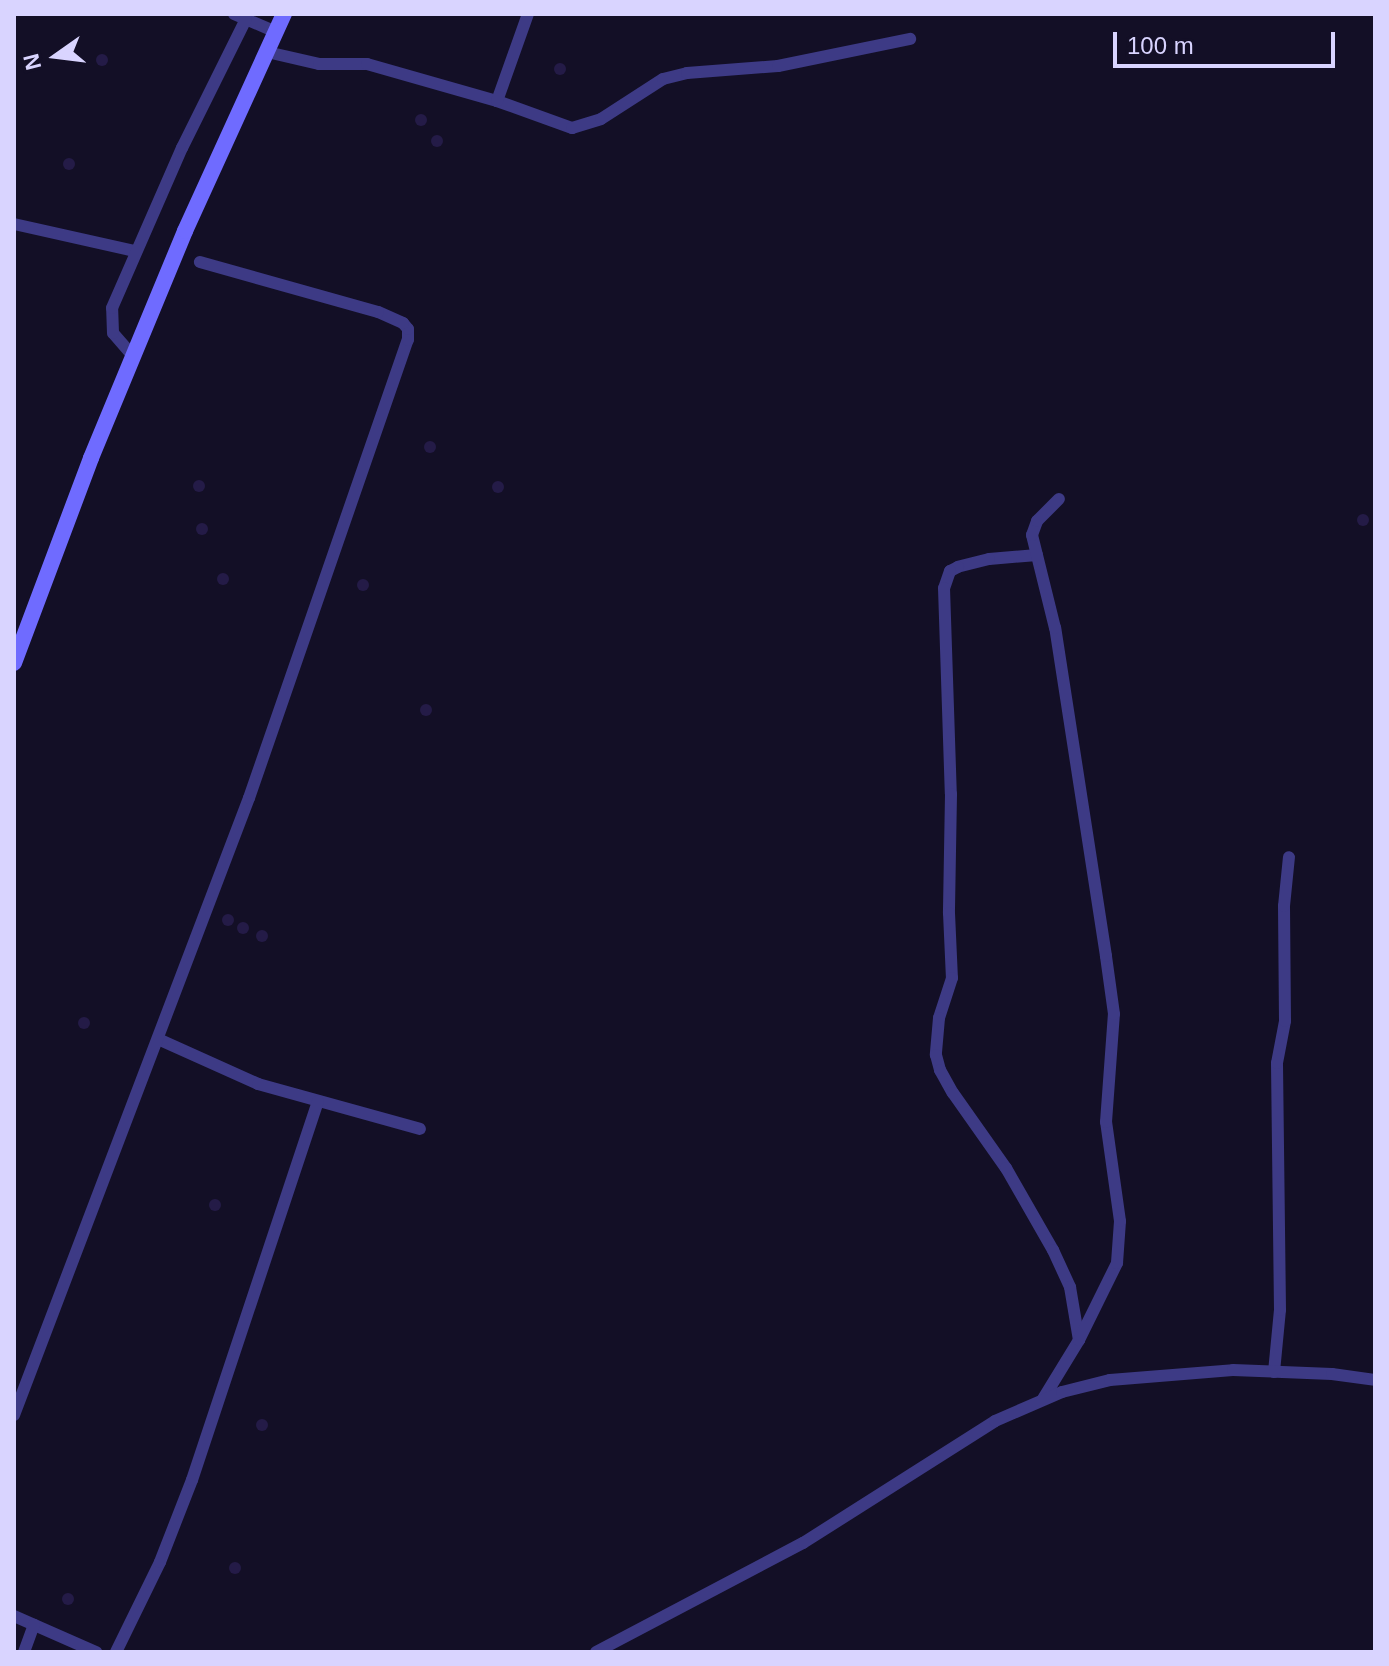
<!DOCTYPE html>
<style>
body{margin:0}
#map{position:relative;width:1389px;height:1666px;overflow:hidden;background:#130f26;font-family:Arial,sans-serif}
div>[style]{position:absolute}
.building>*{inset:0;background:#241b47}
.round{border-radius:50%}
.street>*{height:12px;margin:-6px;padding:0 6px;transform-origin:6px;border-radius:6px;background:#3d3a85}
.secondary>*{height:16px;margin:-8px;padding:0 8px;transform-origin:8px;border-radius:8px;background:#6f6bff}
span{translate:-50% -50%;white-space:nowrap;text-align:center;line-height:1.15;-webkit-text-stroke:6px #130f26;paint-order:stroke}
.frame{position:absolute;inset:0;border:16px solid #d9d4ff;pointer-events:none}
.north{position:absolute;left:16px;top:16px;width:80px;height:80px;-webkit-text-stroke:6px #130f26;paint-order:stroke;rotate:256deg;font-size:22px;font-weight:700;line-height:32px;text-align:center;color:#d9d4ff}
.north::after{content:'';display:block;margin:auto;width:28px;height:36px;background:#d9d4ff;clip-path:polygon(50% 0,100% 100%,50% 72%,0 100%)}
.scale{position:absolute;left:1113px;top:32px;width:222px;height:36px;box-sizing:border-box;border:4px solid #d9d4ff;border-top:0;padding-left:10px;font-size:24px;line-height:28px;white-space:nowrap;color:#d9d4ff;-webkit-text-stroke:6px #130f26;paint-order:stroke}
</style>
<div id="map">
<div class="building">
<div class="round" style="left:96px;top:54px;width:12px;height:12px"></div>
<div class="round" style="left:554px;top:63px;width:12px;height:12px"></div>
<div class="round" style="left:415px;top:114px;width:12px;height:12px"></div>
<div class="round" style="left:431px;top:135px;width:12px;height:12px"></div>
<div class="round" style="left:63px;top:158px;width:12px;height:12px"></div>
<div class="round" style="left:424px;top:441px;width:12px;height:12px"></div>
<div class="round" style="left:193px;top:480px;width:12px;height:12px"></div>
<div class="round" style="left:492px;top:481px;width:12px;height:12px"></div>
<div class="round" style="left:1357px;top:514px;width:12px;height:12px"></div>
<div class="round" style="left:196px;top:523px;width:12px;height:12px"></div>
<div class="round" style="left:217px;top:573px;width:12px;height:12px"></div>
<div class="round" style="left:357px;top:579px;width:12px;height:12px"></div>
<div class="round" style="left:420px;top:704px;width:12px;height:12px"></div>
<div class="round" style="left:222px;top:914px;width:12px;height:12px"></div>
<div class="round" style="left:237px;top:922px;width:12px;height:12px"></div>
<div class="round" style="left:256px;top:930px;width:12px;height:12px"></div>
<div class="round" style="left:78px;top:1017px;width:12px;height:12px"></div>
<div class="round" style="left:209px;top:1199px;width:12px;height:12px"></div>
<div class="round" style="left:256px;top:1419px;width:12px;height:12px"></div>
<div class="round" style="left:229px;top:1562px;width:12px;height:12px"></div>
<div class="round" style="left:62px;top:1593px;width:12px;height:12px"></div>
</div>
<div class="street">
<div style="left:234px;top:14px;width:46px;rotate:23.2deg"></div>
<div style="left:267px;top:52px;width:53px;rotate:13deg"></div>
<div style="left:319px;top:64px;width:48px"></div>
<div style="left:367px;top:64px;width:135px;rotate:15.9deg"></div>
<div style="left:497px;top:101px;width:80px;rotate:19.8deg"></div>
<div style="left:572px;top:128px;width:30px;rotate:-17deg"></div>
<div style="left:601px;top:119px;width:74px;rotate:-32.8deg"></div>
<div style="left:663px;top:79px;width:25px;rotate:-14deg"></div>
<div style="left:687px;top:73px;width:91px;rotate:-4.4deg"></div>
<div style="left:778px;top:66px;width:135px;rotate:-11.6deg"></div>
<div style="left:497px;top:101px;width:92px;rotate:-70.4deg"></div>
<div style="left:14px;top:224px;width:124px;rotate:12.6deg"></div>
<div style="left:133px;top:356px;width:30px;rotate:-131deg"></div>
<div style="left:113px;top:333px;width:25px;rotate:-92deg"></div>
<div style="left:112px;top:308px;width:175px;rotate:-66.4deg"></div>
<div style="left:182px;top:148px;width:144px;rotate:-63.6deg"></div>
<div style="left:1037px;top:555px;width:48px;rotate:175.2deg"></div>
<div style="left:989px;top:559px;width:32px;rotate:166deg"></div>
<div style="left:958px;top:567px;width:9px;rotate:153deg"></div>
<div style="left:950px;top:571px;width:18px;rotate:109deg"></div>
<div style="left:944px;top:588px;width:206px;rotate:88.1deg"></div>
<div style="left:951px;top:794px;width:119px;rotate:91deg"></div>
<div style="left:949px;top:913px;width:65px;rotate:87.4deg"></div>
<div style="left:952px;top:978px;width:42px;rotate:108deg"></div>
<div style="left:939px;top:1018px;width:37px;rotate:95deg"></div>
<div style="left:936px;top:1055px;width:16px;rotate:75deg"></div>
<div style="left:940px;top:1070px;width:26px;rotate:61deg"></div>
<div style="left:953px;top:1093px;width:92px;rotate:54.8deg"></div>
<div style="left:1006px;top:1168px;width:95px;rotate:60.2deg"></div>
<div style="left:1053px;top:1250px;width:41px;rotate:65.3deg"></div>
<div style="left:1070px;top:1287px;width:54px;rotate:80.4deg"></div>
<div style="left:158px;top:1039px;width:110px;rotate:24.2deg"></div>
<div style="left:258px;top:1084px;width:168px;rotate:15.5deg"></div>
<div style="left:1274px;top:1372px;width:62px;rotate:-84.5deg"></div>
<div style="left:1280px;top:1310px;width:247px;rotate:-90.7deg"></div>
<div style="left:1277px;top:1063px;width:43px;rotate:-79.2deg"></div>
<div style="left:1285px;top:1021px;width:115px;rotate:-90.5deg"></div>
<div style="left:1284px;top:906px;width:49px;rotate:-84.2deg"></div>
<div style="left:1043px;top:1399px;width:69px;rotate:-58.6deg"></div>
<div style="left:1079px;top:1340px;width:86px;rotate:-63.7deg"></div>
<div style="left:1117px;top:1263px;width:42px;rotate:-85.9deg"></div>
<div style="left:1120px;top:1221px;width:100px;rotate:-98deg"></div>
<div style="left:1106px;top:1122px;width:108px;rotate:-85.8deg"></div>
<div style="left:1114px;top:1014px;width:59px;rotate:-97.9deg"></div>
<div style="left:1106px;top:956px;width:332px;rotate:-98.8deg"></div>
<div style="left:1055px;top:628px;width:96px;rotate:-103.9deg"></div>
<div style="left:1032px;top:535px;width:15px;rotate:-70deg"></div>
<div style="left:1037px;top:521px;width:31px;rotate:-45deg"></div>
<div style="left:14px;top:1415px;width:660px;rotate:-69.15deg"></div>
<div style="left:249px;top:798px;width:485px;rotate:-70.9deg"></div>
<div style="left:408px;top:340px;width:11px;rotate:-90deg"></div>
<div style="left:408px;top:329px;width:8px;rotate:-130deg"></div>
<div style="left:403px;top:323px;width:27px;rotate:-156deg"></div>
<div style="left:378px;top:312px;width:185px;rotate:-164.3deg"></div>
<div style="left:14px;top:1616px;width:90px;rotate:23.7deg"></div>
<div style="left:24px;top:1652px;width:29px;rotate:-70deg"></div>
<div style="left:116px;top:1652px;width:100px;rotate:-63.9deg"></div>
<div style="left:160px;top:1562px;width:88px;rotate:-68.7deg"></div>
<div style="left:192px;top:1480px;width:399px;rotate:-71.6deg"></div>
<div style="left:596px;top:1652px;width:234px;rotate:-27.8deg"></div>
<div style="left:803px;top:1543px;width:227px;rotate:-32.4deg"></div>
<div style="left:995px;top:1421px;width:73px;rotate:-23.4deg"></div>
<div style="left:1062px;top:1392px;width:49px;rotate:-14deg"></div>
<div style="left:1110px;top:1380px;width:123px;rotate:-4.6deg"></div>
<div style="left:1233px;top:1370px;width:99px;rotate:2.3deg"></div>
<div style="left:1332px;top:1374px;width:43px;rotate:7.9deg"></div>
</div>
<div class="secondary">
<div style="left:14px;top:663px;width:219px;rotate:-69.4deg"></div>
<div style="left:91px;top:458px;width:246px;rotate:-67.5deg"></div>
<div style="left:185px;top:231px;width:239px;rotate:-65.5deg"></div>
</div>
<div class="frame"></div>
<div class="north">N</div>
<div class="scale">100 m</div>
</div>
